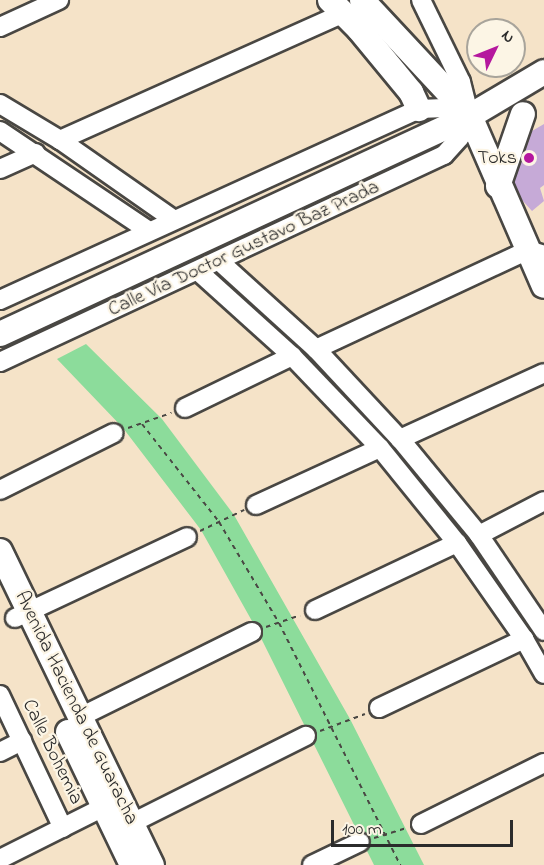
<!DOCTYPE html>
<meta charset="utf-8">
<style>
body{margin:0}
#map{position:relative;width:544px;height:865px;overflow:hidden;background:#f5e3c8;font-family:"Indie Flower",sans-serif}
div>[style]{position:absolute}
.green>*{inset:0;background:#8cdc9b}
.building>*{inset:0;background:#c6aad7}
.path>*{height:2px;margin-top:-1px;transform-origin:0;background:repeating-linear-gradient(90deg,#494743 0 4.5px,transparent 0 9px)}
.roads{filter:drop-shadow(2px 0 #494743) drop-shadow(-2px 0 #494743) drop-shadow(0 2px #494743) drop-shadow(0 -2px #494743)}
.minor>*{height:18px;margin:-9px;padding:0 9px;transform-origin:9px;border-radius:9px;background:#fff}
.major>*{height:24px;margin:-12px;padding:0 12px;transform-origin:12px;border-radius:12px;background:#fff}
.dots>*{width:16px;height:16px;translate:-50% -50%;box-sizing:border-box;border:3px solid #fcf5e5;border-radius:50%}
span{translate:-50% -50%;white-space:nowrap;text-align:center;line-height:1.15;-webkit-text-stroke:4.5px #fcf5e5;paint-order:stroke}
.poi-label{font-size:20px;color:#2b2b2b}
.right{translate:-100% -50%;text-align:right}
.street-label{font-size:20px;color:#2b2b2b}
.north{position:absolute;left:466px;top:18px;width:60px;height:60px;box-sizing:border-box;background:#fcf5e5;border:2px solid #a8a49b;border-radius:50%;rotate:47deg;font-size:16px;font-weight:700;line-height:24px;text-align:center;color:#2b2b2b}
.north::after{content:'';display:block;margin:auto;width:21px;height:27px;background:#b5179e;clip-path:polygon(50% 0,100% 100%,50% 72%,0 100%)}
.scale{position:absolute;left:331px;top:820px;width:182px;height:27px;box-sizing:border-box;border:3px solid #2b2b2b;border-top:0;padding-left:8px;font-size:18px;line-height:21px;white-space:nowrap;color:#2b2b2b;-webkit-text-stroke:4px #fcf5e5;paint-order:stroke}
</style>
<div id="map">
<div class="green">
<div style="clip-path:polygon(86px 344px,162px 419px,234px 515px,350px 719px,424px 865px,374px 865px,257px 630px,201px 530px,123px 428px,57px 359px)"></div>
</div>
<div class="building">
<div style="clip-path:polygon(544px 124px,544px 185px,540px 188px,544px 201px,532px 211px,522px 200px,514px 182px,532px 131px)"></div>
</div>
<div class="path">
<div style="left:142px;top:424px;width:125px;rotate:51.8deg"></div>
<div style="left:219px;top:522px;width:117px;rotate:59.3deg"></div>
<div style="left:279px;top:623px;width:271px;rotate:63.4deg"></div>
<div style="left:128px;top:428px;width:46px;rotate:-19.2deg"></div>
<div style="left:200px;top:531px;width:49px;rotate:-25.5deg"></div>
<div style="left:266px;top:627px;width:36px;rotate:-19deg"></div>
<div style="left:320px;top:731px;width:48px;rotate:-20.7deg"></div>
<div style="left:374px;top:838px;width:34px;rotate:-17deg"></div>
</div>
<div class="roads">
<div class="minor">
<div style="left:421px;top:0;width:91px;rotate:64deg"></div>
<div style="left:461px;top:82px;width:33px;rotate:76deg"></div>
<div style="left:0;top:27px;width:65px;rotate:-24.6deg"></div>
<div style="left:0;top:104px;width:70px;rotate:31deg"></div>
<div style="left:60px;top:140px;width:138px;rotate:35deg"></div>
<div style="left:0;top:131px;width:179px;rotate:33.9deg"></div>
<div style="left:60px;top:140px;width:311px;rotate:-24.1deg"></div>
<div style="left:0;top:169px;width:39px;rotate:-24deg"></div>
<div style="left:219px;top:261px;width:131px;rotate:42.2deg"></div>
<div style="left:316px;top:349px;width:123px;rotate:47deg"></div>
<div style="left:400px;top:439px;width:124px;rotate:50.5deg"></div>
<div style="left:479px;top:535px;width:116px;rotate:55.9deg"></div>
<div style="left:198px;top:271px;width:127px;rotate:42.1deg"></div>
<div style="left:292px;top:356px;width:127px;rotate:46.3deg"></div>
<div style="left:380px;top:448px;width:122px;rotate:51deg"></div>
<div style="left:457px;top:543px;width:117px;rotate:55.1deg"></div>
<div style="left:524px;top:639px;width:40px;rotate:60.3deg"></div>
<div style="left:0;top:300px;width:460px;rotate:-24.5deg"></div>
<div style="left:419px;top:109px;width:26px;rotate:-2deg"></div>
<div style="left:445px;top:108px;width:24px;rotate:19deg"></div>
<div style="left:316px;top:349px;width:234px;rotate:-25deg"></div>
<div style="left:528px;top:250px;width:17px;rotate:17deg"></div>
<div style="left:0;top:362px;width:490px;rotate:-25deg"></div>
<div style="left:444px;top:155px;width:24px;rotate:-48deg"></div>
<div style="left:460px;top:137px;width:23px;rotate:-65deg"></div>
<div style="left:185px;top:408px;width:119px;rotate:-25.9deg"></div>
<div style="left:400px;top:439px;width:158px;rotate:-24.6deg"></div>
<div style="left:0;top:490px;width:127px;rotate:-26.6deg"></div>
<div style="left:256px;top:505px;width:136px;rotate:-24.7deg"></div>
<div style="left:479px;top:535px;width:73px;rotate:-27.6deg"></div>
<div style="left:315px;top:610px;width:157px;rotate:-25.3deg"></div>
<div style="left:15px;top:618px;width:190px;rotate:-25.2deg"></div>
<div style="left:0;top:695px;width:147px;rotate:64.7deg"></div>
<div style="left:379px;top:708px;width:161px;rotate:-25.4deg"></div>
<div style="left:80px;top:717px;width:192px;rotate:-26.3deg"></div>
<div style="left:0;top:752px;width:25px;rotate:-27deg"></div>
<div style="left:421px;top:824px;width:137px;rotate:-26.4deg"></div>
<div style="left:120px;top:829px;width:208px;rotate:-26.6deg"></div>
<div style="left:0;top:859px;width:116px;rotate:-26.6deg"></div>
<div style="left:312px;top:865px;width:53px;rotate:-25.6deg"></div>
</div>
<div class="major">
<div style="left:330px;top:0;width:41px;rotate:45deg"></div>
<div style="left:359px;top:29px;width:82px;rotate:50.5deg"></div>
<div style="left:411px;top:92px;width:19px;rotate:65deg"></div>
<div style="left:362px;top:0;width:158px;rotate:47deg"></div>
<div style="left:470px;top:116px;width:185px;rotate:66.5deg"></div>
<div style="left:498px;top:186px;width:76px;rotate:-70.9deg"></div>
<div style="left:0;top:334px;width:518px;rotate:-24.88deg"></div>
<div style="left:470px;top:116px;width:86px;rotate:-30.7deg"></div>
<div style="left:0;top:551px;width:349px;rotate:64.2deg"></div>
<div style="left:68px;top:732px;width:148px;rotate:64.3deg"></div>
</div>
</div>
<div class="dots">
<div style="left:529px;top:158px;background:#b5179e"></div>
</div>
<div class="poi-label">
<span class="right" style="left:517px;top:158px">Toks</span>
</div>
<div class="street-label">
<span style="left:244px;top:249px;rotate:-25deg">Calle Vía Doctor Gustavo Baz Prada</span>
<span style="left:76px;top:708px;rotate:64deg">Avenida Hacienda de Guaracha</span>
<span style="left:52px;top:752px;rotate:64deg">Calle Bohemia</span>
</div>
<div class="north">N</div>
<div class="scale">100 m</div>
</div>
